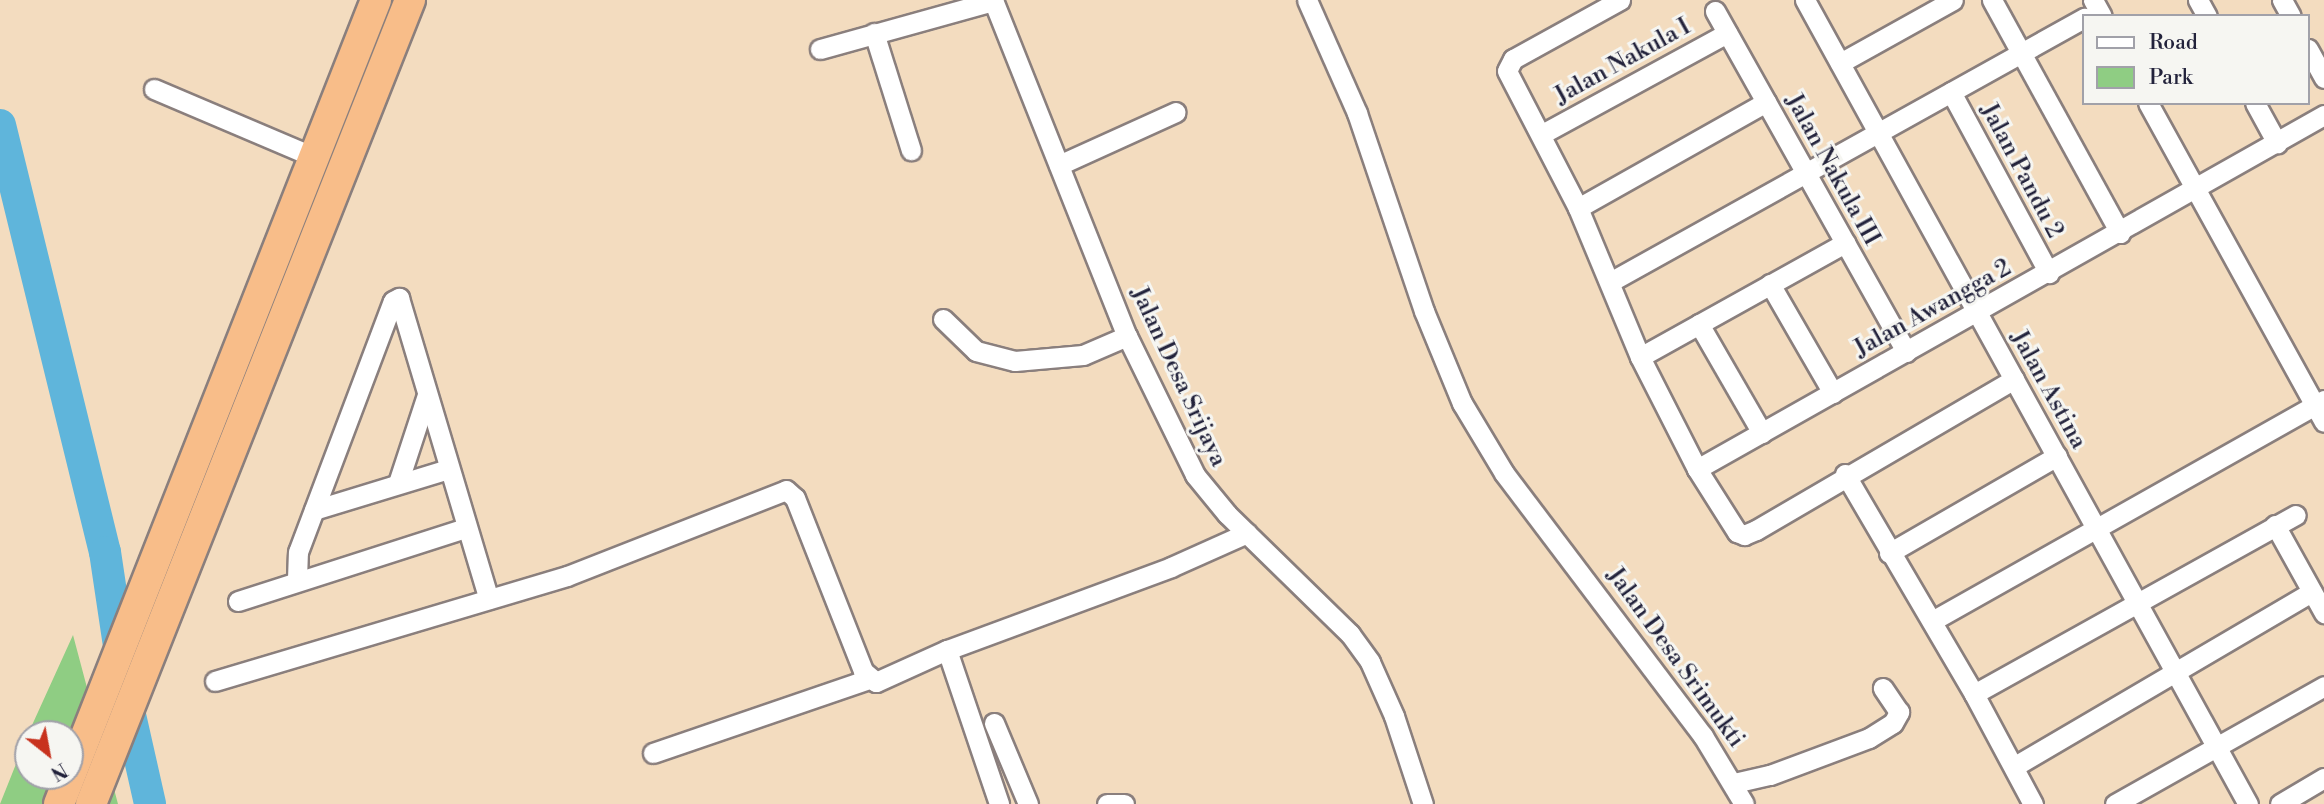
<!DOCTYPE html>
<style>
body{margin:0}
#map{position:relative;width:2324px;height:804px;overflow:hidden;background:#f3dcbf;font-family:"Libre Bodoni",serif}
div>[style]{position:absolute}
.green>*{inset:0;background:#8fcd83}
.river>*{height:32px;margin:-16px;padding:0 16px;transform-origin:16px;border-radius:16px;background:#5fb5db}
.roads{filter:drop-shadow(2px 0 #8a7f7d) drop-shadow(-2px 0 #8a7f7d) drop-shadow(0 2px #8a7f7d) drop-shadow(0 -2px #8a7f7d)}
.minor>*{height:19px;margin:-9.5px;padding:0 9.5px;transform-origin:9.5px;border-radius:9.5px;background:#fff}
.highway>*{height:30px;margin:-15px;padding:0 15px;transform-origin:15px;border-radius:15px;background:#f8bd89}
span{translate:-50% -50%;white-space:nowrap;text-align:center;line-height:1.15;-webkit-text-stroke:6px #f6f6f2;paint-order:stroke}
.street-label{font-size:24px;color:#22223b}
.legend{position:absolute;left:2082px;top:14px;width:228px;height:91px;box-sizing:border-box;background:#f6f6f2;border:2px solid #a1a1a9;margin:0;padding:9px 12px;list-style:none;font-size:21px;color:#22223b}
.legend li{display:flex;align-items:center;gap:14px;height:35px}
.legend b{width:35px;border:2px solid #a1a1a9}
.north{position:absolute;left:14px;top:720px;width:70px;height:70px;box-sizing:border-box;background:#f6f6f2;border:2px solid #a1a1a9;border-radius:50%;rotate:149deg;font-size:19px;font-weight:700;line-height:28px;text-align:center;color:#22223b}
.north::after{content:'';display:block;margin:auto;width:24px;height:32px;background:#c8321e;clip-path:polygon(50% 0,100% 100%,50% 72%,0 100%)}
</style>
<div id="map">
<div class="green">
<div style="clip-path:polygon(73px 635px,118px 804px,0 804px,28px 734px,28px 776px,70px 776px,70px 734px,28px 734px)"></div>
</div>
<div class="river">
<div style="left:0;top:125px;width:440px;rotate:76.2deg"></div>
<div style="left:105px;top:552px;width:156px;rotate:81.5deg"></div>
<div style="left:128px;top:706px;width:100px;rotate:77.3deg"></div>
</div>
<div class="roads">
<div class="minor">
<div style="left:993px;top:0;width:362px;rotate:68.3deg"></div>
<div style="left:1127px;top:336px;width:155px;rotate:63.9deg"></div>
<div style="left:1195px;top:475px;width:50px;rotate:50.6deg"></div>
<div style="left:1227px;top:514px;width:172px;rotate:44.3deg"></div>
<div style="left:1350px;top:634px;width:34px;rotate:54deg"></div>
<div style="left:1370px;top:662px;width:59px;rotate:66deg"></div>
<div style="left:1394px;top:716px;width:93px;rotate:71.8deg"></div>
<div style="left:1307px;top:0;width:124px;rotate:66.1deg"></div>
<div style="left:1357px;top:113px;width:209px;rotate:71.3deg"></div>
<div style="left:1424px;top:311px;width:100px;rotate:67.6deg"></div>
<div style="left:1462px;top:403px;width:82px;rotate:59deg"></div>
<div style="left:1504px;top:473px;width:330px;rotate:52.9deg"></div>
<div style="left:1703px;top:736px;width:79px;rotate:58.9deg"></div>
<div style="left:1620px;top:0;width:122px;rotate:151.1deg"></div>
<div style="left:1513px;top:59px;width:13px;rotate:117deg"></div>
<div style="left:1507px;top:71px;width:154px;rotate:62.6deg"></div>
<div style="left:1578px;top:208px;width:161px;rotate:67.4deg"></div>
<div style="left:1640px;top:357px;width:126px;rotate:63deg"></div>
<div style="left:1697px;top:469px;width:75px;rotate:57.6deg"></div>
<div style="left:1737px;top:532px;width:8px;rotate:23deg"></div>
<div style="left:1744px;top:535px;width:13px;rotate:-23deg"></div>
<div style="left:1756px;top:530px;width:299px;rotate:-30.3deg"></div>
<div style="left:1805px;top:0;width:918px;rotate:61.15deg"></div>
<div style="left:1992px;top:0;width:266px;rotate:61.2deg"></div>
<div style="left:2093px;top:0;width:18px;rotate:61deg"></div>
<div style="left:2198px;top:0;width:18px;rotate:61deg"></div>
<div style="left:2282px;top:0;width:18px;rotate:61deg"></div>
<div style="left:1715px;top:11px;width:391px;rotate:60.7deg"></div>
<div style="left:874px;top:33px;width:123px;rotate:72.5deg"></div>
<div style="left:820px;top:49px;width:180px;rotate:-15.5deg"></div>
<div style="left:2308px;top:49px;width:33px;rotate:61deg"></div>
<div style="left:1840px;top:63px;width:129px;rotate:-29.1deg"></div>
<div style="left:154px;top:89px;width:174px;rotate:23deg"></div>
<div style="left:1951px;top:92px;width:206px;rotate:61.6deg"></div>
<div style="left:2148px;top:103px;width:364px;rotate:61.1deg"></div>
<div style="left:2255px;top:103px;width:46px;rotate:61.2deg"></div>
<div style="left:1542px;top:134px;width:211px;rotate:-28.6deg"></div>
<div style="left:1059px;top:165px;width:128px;rotate:-24.4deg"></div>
<div style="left:1578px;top:208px;width:216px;rotate:-29.4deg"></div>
<div style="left:1610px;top:282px;width:543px;rotate:-29.12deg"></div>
<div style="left:1770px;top:284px;width:126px;rotate:60deg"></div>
<div style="left:943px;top:319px;width:46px;rotate:44.1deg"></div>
<div style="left:976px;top:351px;width:40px;rotate:14.4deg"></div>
<div style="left:1015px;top:361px;width:68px;rotate:-5deg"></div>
<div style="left:1083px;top:355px;width:48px;rotate:-23.4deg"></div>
<div style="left:1699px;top:324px;width:126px;rotate:60deg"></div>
<div style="left:1640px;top:357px;width:235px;rotate:-29.1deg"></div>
<div style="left:1697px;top:469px;width:720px;rotate:-29.45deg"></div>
<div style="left:1845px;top:474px;width:255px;rotate:59.6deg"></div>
<div style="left:1974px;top:694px;width:125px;rotate:61.8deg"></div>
<div style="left:398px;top:483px;width:93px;rotate:-71.8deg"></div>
<div style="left:314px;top:510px;width:140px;rotate:-17deg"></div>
<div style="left:2275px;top:525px;width:101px;rotate:60.9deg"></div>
<div style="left:1889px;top:553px;width:194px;rotate:-30deg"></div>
<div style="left:297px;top:579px;width:27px;rotate:-88deg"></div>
<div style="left:298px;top:552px;width:268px;rotate:-69.3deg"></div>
<div style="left:393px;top:301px;width:7px;rotate:-27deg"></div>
<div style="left:399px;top:298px;width:314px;rotate:73.4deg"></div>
<div style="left:238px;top:601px;width:238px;rotate:-17.8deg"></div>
<div style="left:1932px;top:621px;width:450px;rotate:-29.4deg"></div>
<div style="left:947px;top:650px;width:163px;rotate:71.3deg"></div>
<div style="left:215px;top:681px;width:367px;rotate:-16.6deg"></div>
<div style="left:567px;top:576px;width:235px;rotate:-21.4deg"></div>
<div style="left:786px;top:490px;width:12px;rotate:42deg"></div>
<div style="left:795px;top:498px;width:186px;rotate:68.5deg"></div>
<div style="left:863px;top:671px;width:17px;rotate:40deg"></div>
<div style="left:876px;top:682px;width:78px;rotate:-24.3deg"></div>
<div style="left:947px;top:650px;width:239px;rotate:-20.3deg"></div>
<div style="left:1171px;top:567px;width:83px;rotate:-24.1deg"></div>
<div style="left:1974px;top:694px;width:368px;rotate:-29.1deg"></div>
<div style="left:994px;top:723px;width:88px;rotate:67.2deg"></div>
<div style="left:653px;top:753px;width:228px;rotate:-18.9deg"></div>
<div style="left:2015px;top:766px;width:344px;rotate:-30.4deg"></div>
<div style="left:1734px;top:783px;width:37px;rotate:-13deg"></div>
<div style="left:1770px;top:775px;width:106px;rotate:-20.5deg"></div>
<div style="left:1869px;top:738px;width:28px;rotate:-32deg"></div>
<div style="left:1893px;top:723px;width:13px;rotate:-61deg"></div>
<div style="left:1899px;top:712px;width:29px;rotate:-124deg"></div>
<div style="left:1107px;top:804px;width:17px"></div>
<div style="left:2115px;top:804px;width:240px;rotate:-29.4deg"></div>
<div style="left:2280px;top:804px;width:51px;rotate:-30.6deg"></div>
</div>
<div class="highway">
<div style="left:59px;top:804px;width:864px;rotate:-68.48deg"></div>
<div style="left:91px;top:804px;width:865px;rotate:-68.36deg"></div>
</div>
</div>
<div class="street-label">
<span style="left:1623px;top:62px;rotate:-29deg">Jalan Nakula I</span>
<span style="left:1832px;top:170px;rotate:61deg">Jalan Nakula III</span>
<span style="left:2021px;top:171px;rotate:62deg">Jalan Pandu 2</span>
<span style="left:1933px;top:309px;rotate:-29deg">Jalan Awangga 2</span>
<span style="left:1178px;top:377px;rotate:65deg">Jalan Desa Srijaya</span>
<span style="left:2048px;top:390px;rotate:61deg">Jalan Astina</span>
<span style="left:1675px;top:658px;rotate:54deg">Jalan Desa Srimukti</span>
</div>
<ul class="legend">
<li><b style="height:9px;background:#fff"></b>Road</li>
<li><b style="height:19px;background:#8fcd83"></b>Park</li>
</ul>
<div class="north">N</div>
</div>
